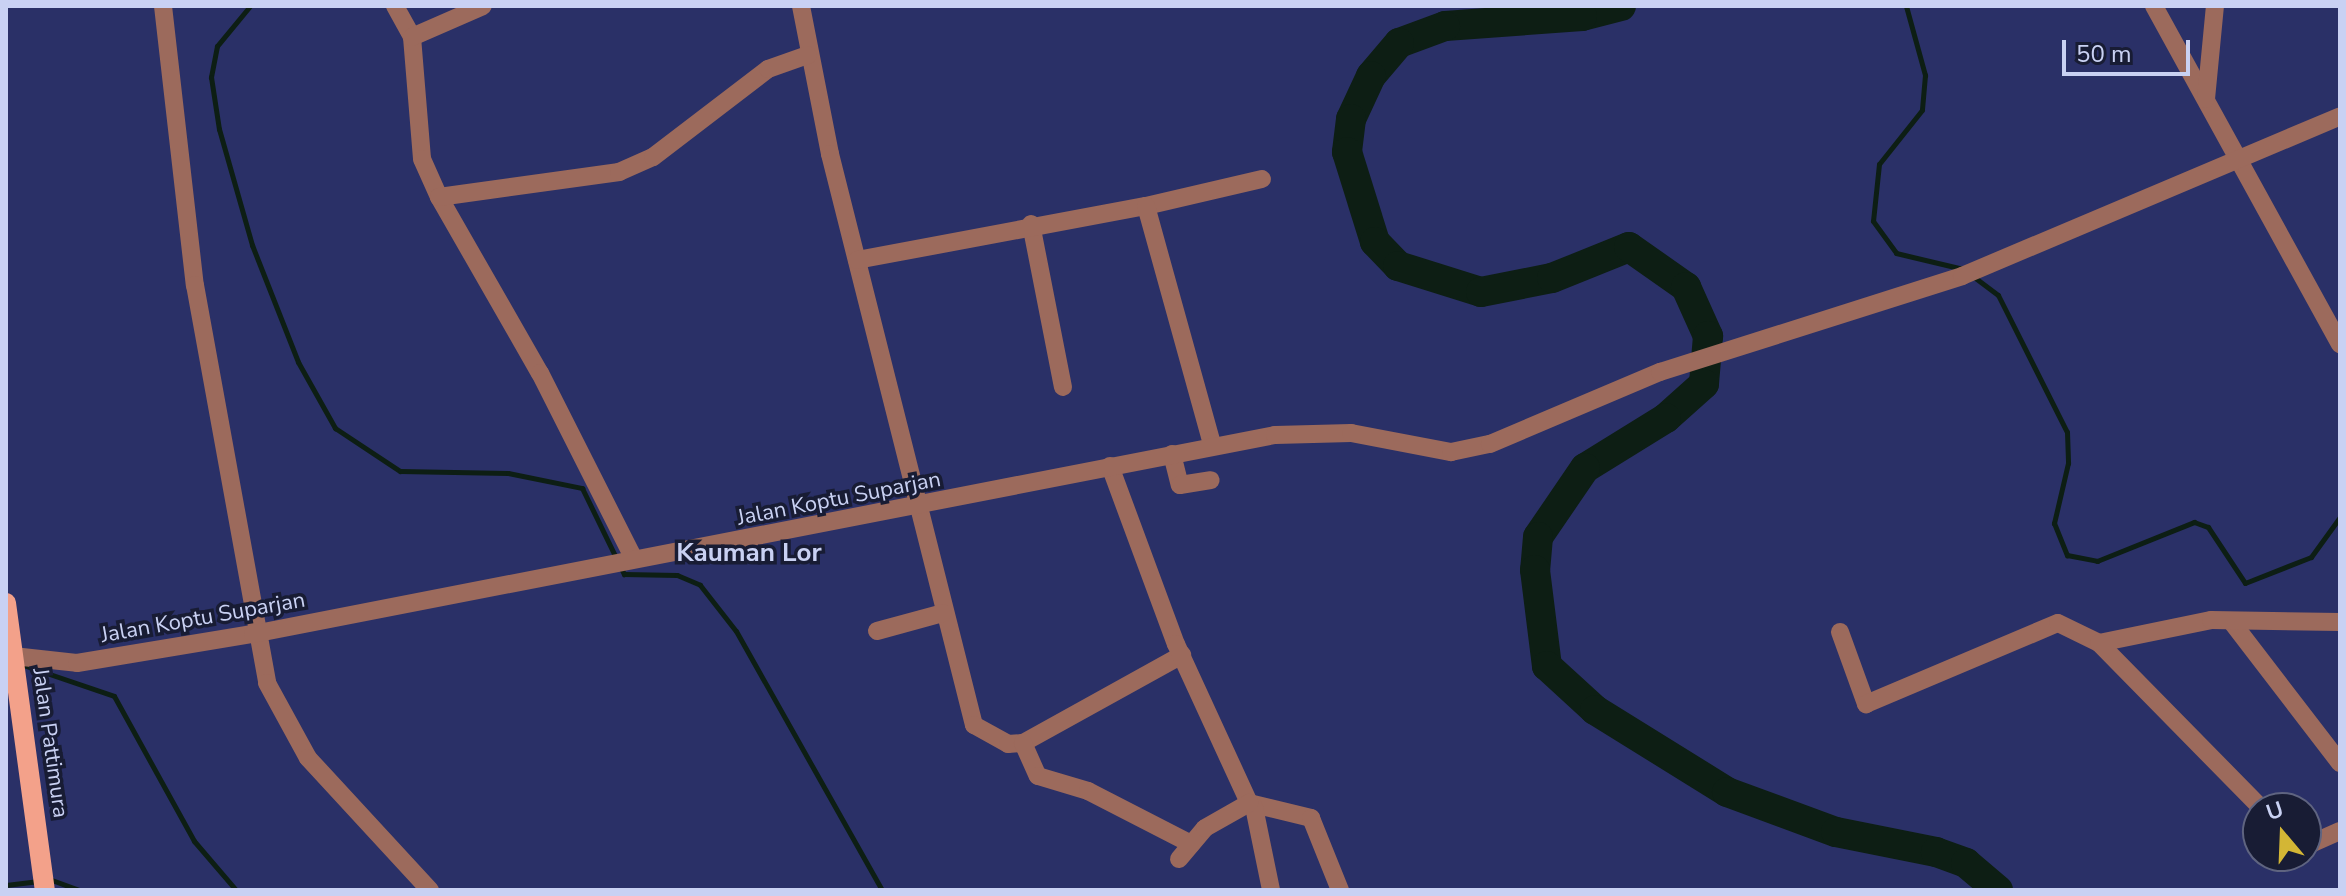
<!DOCTYPE html>
<style>
body{margin:0}
#map{position:relative;width:2346px;height:896px;overflow:hidden;background:#2a3067;font-family:"Nunito Sans",sans-serif}
div>[style]{position:absolute}
.stream>*{height:5px;margin:-2.5px;padding:0 2.5px;transform-origin:2.5px;border-radius:2.5px;background:#0d1e14}
.river>*{height:30px;margin:-15px;padding:0 15px;transform-origin:15px;border-radius:15px;background:#0d1e14}
.minor>*{height:18px;margin:-9px;padding:0 9px;transform-origin:9px;border-radius:9px;background:#9c6a5c}
.major>*{height:20px;margin:-10px;padding:0 10px;transform-origin:10px;border-radius:10px;background:#f3a18a}
span{translate:-50% -50%;white-space:nowrap;text-align:center;line-height:1.15;-webkit-text-stroke:7px #181c34;paint-order:stroke}
.street-label{font-size:22px;color:#c9d1f3}
.quarter-label{font-size:26px;color:#c9d1f3;font-weight:700}
.frame{position:absolute;inset:0;border:8px solid #c9d1f3;pointer-events:none}
.north{position:absolute;left:2242px;top:792px;width:80px;height:80px;box-sizing:border-box;background:#181c34;border:2px solid #5f6480;border-radius:50%;rotate:341deg;font-size:22px;font-weight:700;line-height:32px;text-align:center;color:#c9d1f3}
.north::after{content:'';display:block;margin:auto;width:28px;height:36px;background:#d3b635;clip-path:polygon(50% 0,100% 100%,50% 72%,0 100%)}
.scale{position:absolute;left:2062px;top:40px;width:128px;height:36px;box-sizing:border-box;border:4px solid #c9d1f3;border-top:0;padding-left:10px;font-size:24px;line-height:28px;white-space:nowrap;color:#c9d1f3;-webkit-text-stroke:6px #181c34;paint-order:stroke}
</style>
<div id="map">
<div class="stream">
<div style="left:250px;top:6px;width:52px;rotate:129.5deg"></div>
<div style="left:217px;top:46px;width:32px;rotate:101deg"></div>
<div style="left:211px;top:77px;width:53px;rotate:81.3deg"></div>
<div style="left:219px;top:129px;width:121px;rotate:74.1deg"></div>
<div style="left:252px;top:245px;width:126px;rotate:68.5deg"></div>
<div style="left:298px;top:362px;width:76px;rotate:60.7deg"></div>
<div style="left:335px;top:428px;width:78px;rotate:33.5deg"></div>
<div style="left:400px;top:471px;width:108px;rotate:1.1deg"></div>
<div style="left:508px;top:473px;width:76px;rotate:11.5deg"></div>
<div style="left:582px;top:488px;width:96px;rotate:64deg"></div>
<div style="left:624px;top:574px;width:53px;rotate:1.1deg"></div>
<div style="left:677px;top:575px;width:25px;rotate:23deg"></div>
<div style="left:700px;top:585px;width:58px;rotate:52deg"></div>
<div style="left:736px;top:631px;width:297px;rotate:60.6deg"></div>
<div style="left:1906px;top:6px;width:72px;rotate:74.6deg"></div>
<div style="left:1925px;top:75px;width:35px;rotate:95deg"></div>
<div style="left:1922px;top:110px;width:69px;rotate:128.5deg"></div>
<div style="left:1879px;top:164px;width:57px;rotate:96deg"></div>
<div style="left:1873px;top:221px;width:39px;rotate:54deg"></div>
<div style="left:1896px;top:253px;width:69px;rotate:13.4deg"></div>
<div style="left:1974px;top:277px;width:30px;rotate:37deg"></div>
<div style="left:1998px;top:295px;width:153px;rotate:63.3deg"></div>
<div style="left:2067px;top:432px;width:31px;rotate:88deg"></div>
<div style="left:2068px;top:463px;width:62px;rotate:103.1deg"></div>
<div style="left:2054px;top:523px;width:35px;rotate:68deg"></div>
<div style="left:2067px;top:555px;width:31px;rotate:11deg"></div>
<div style="left:2097px;top:561px;width:105px;rotate:-21.9deg"></div>
<div style="left:2194px;top:522px;width:15px;rotate:20deg"></div>
<div style="left:2208px;top:527px;width:67px;rotate:56.5deg"></div>
<div style="left:2245px;top:583px;width:71px;rotate:-21.5deg"></div>
<div style="left:2311px;top:557px;width:49px;rotate:-54.1deg"></div>
<div style="left:23px;top:665px;width:96px;rotate:18.8deg"></div>
<div style="left:114px;top:696px;width:166px;rotate:61.1deg"></div>
<div style="left:194px;top:841px;width:65px;rotate:49.4deg"></div>
<div style="left:49px;top:879px;width:33px;rotate:20deg"></div>
<div style="left:6px;top:885px;width:33px;rotate:-7deg"></div>
</div>
<div class="river">
<div style="left:1621px;top:6px;width:40px;rotate:165.6deg"></div>
<div style="left:1582px;top:16px;width:137px;rotate:175.8deg"></div>
<div style="left:1445px;top:26px;width:49px;rotate:159.7deg"></div>
<div style="left:1399px;top:43px;width:43px;rotate:130.3deg"></div>
<div style="left:1371px;top:76px;width:47px;rotate:114.9deg"></div>
<div style="left:1351px;top:119px;width:33px;rotate:97deg"></div>
<div style="left:1347px;top:152px;width:94px;rotate:72.7deg"></div>
<div style="left:1375px;top:242px;width:33px;rotate:46deg"></div>
<div style="left:1398px;top:266px;width:87px;rotate:17.4deg"></div>
<div style="left:1481px;top:292px;width:72px;rotate:-11.2deg"></div>
<div style="left:1552px;top:278px;width:83px;rotate:-21.9deg"></div>
<div style="left:1629px;top:247px;width:70px;rotate:35.1deg"></div>
<div style="left:1686px;top:287px;width:54px;rotate:65.8deg"></div>
<div style="left:1708px;top:336px;width:48px;rotate:94.8deg"></div>
<div style="left:1704px;top:384px;width:51px;rotate:138.2deg"></div>
<div style="left:1666px;top:418px;width:95px;rotate:148.3deg"></div>
<div style="left:1585px;top:468px;width:83px;rotate:124.3deg"></div>
<div style="left:1538px;top:537px;width:33px;rotate:95deg"></div>
<div style="left:1535px;top:570px;width:97px;rotate:82.9deg"></div>
<div style="left:1547px;top:666px;width:65px;rotate:42.5deg"></div>
<div style="left:1595px;top:710px;width:155px;rotate:31.8deg"></div>
<div style="left:1727px;top:792px;width:116px;rotate:20.2deg"></div>
<div style="left:1836px;top:832px;width:102px;rotate:11.3deg"></div>
<div style="left:1936px;top:852px;width:32px;rotate:20deg"></div>
<div style="left:1966px;top:863px;width:42px;rotate:40.2deg"></div>
</div>
<div class="minor">
<div style="left:163px;top:6px;width:281px;rotate:83.5deg"></div>
<div style="left:195px;top:285px;width:404px;rotate:79.7deg"></div>
<div style="left:267px;top:683px;width:85px;rotate:61.3deg"></div>
<div style="left:308px;top:758px;width:180px;rotate:47.3deg"></div>
<div style="left:395px;top:6px;width:35px;rotate:61deg"></div>
<div style="left:412px;top:37px;width:122px;rotate:85.3deg"></div>
<div style="left:422px;top:159px;width:42px;rotate:65.9deg"></div>
<div style="left:439px;top:197px;width:203px;rotate:60.2deg"></div>
<div style="left:540px;top:373px;width:206px;rotate:63.2deg"></div>
<div style="left:801px;top:6px;width:151px;rotate:78.9deg"></div>
<div style="left:830px;top:154px;width:589px;rotate:75.85deg"></div>
<div style="left:974px;top:725px;width:39px;rotate:29deg"></div>
<div style="left:1008px;top:744px;width:15px;rotate:-4deg"></div>
<div style="left:1023px;top:743px;width:182px;rotate:-29deg"></div>
<div style="left:2154px;top:6px;width:386px;rotate:61.2deg"></div>
<div style="left:412px;top:37px;width:77px;rotate:-23.6deg"></div>
<div style="left:2206px;top:99px;width:93px;rotate:-84.5deg"></div>
<div style="left:439px;top:197px;width:182px;rotate:-7.9deg"></div>
<div style="left:619px;top:172px;width:37px;rotate:-24deg"></div>
<div style="left:653px;top:157px;width:145px;rotate:-37.4deg"></div>
<div style="left:768px;top:69px;width:42px;rotate:-19.3deg"></div>
<div style="left:1146px;top:206px;width:119px;rotate:-13.1deg"></div>
<div style="left:1031px;top:224px;width:166px;rotate:78.9deg"></div>
<div style="left:857px;top:260px;width:294px;rotate:-10.6deg"></div>
<div style="left:1146px;top:206px;width:247px;rotate:74.5deg"></div>
<div style="left:1172px;top:454px;width:32px;rotate:76deg"></div>
<div style="left:1180px;top:485px;width:31px;rotate:-9deg"></div>
<div style="left:1110px;top:466px;width:190px;rotate:69.7deg"></div>
<div style="left:1176px;top:644px;width:175px;rotate:65.3deg"></div>
<div style="left:1249px;top:803px;width:64px;rotate:13.6deg"></div>
<div style="left:1311px;top:818px;width:78px;rotate:68.1deg"></div>
<div style="left:2231px;top:621px;width:179px;rotate:52.5deg"></div>
<div style="left:877px;top:631px;width:68px;rotate:-15.3deg"></div>
<div style="left:1840px;top:632px;width:77px;rotate:70.1deg"></div>
<div style="left:1866px;top:704px;width:208px;rotate:-22.9deg"></div>
<div style="left:2058px;top:623px;width:46px;rotate:26deg"></div>
<div style="left:2099px;top:643px;width:114px;rotate:-11.6deg"></div>
<div style="left:2211px;top:620px;width:129px;rotate:0.9deg"></div>
<div style="left:2099px;top:643px;width:231px;rotate:45.5deg"></div>
<div style="left:13px;top:656px;width:64px;rotate:6.2deg"></div>
<div style="left:77px;top:663px;width:178px;rotate:-9.4deg"></div>
<div style="left:253px;top:634px;width:1041px;rotate:-11.02deg"></div>
<div style="left:1275px;top:435px;width:76px;rotate:-1.5deg"></div>
<div style="left:1351px;top:433px;width:102px;rotate:10.8deg"></div>
<div style="left:1451px;top:452px;width:40px;rotate:-12deg"></div>
<div style="left:1490px;top:444px;width:185px;rotate:-23deg"></div>
<div style="left:1660px;top:372px;width:317px;rotate:-17.6deg"></div>
<div style="left:1962px;top:276px;width:410px;rotate:-22.9deg"></div>
<div style="left:1023px;top:743px;width:36px;rotate:66deg"></div>
<div style="left:1038px;top:776px;width:52px;rotate:16.7deg"></div>
<div style="left:1088px;top:791px;width:116px;rotate:27.2deg"></div>
<div style="left:1254px;top:807px;width:85px;rotate:78.4deg"></div>
<div style="left:2306px;top:846px;width:37px;rotate:-24deg"></div>
<div style="left:1179px;top:859px;width:40px;rotate:-50deg"></div>
<div style="left:1205px;top:828px;width:51px;rotate:-29.6deg"></div>
</div>
<div class="major">
<div style="left:6px;top:603px;width:290px;rotate:82.3deg"></div>
</div>
<div class="street-label">
<span style="left:839px;top:499px;rotate:-11deg">Jalan Koptu Suparjan</span>
<span style="left:203px;top:618px;rotate:-10deg">Jalan Koptu Suparjan</span>
<span style="left:50px;top:743px;rotate:82deg">Jalan Pattimura</span>
</div>
<div class="quarter-label">
<span style="left:749px;top:553px">Kauman Lor</span>
</div>
<div class="frame"></div>
<div class="north">U</div>
<div class="scale">50 m</div>
</div>
